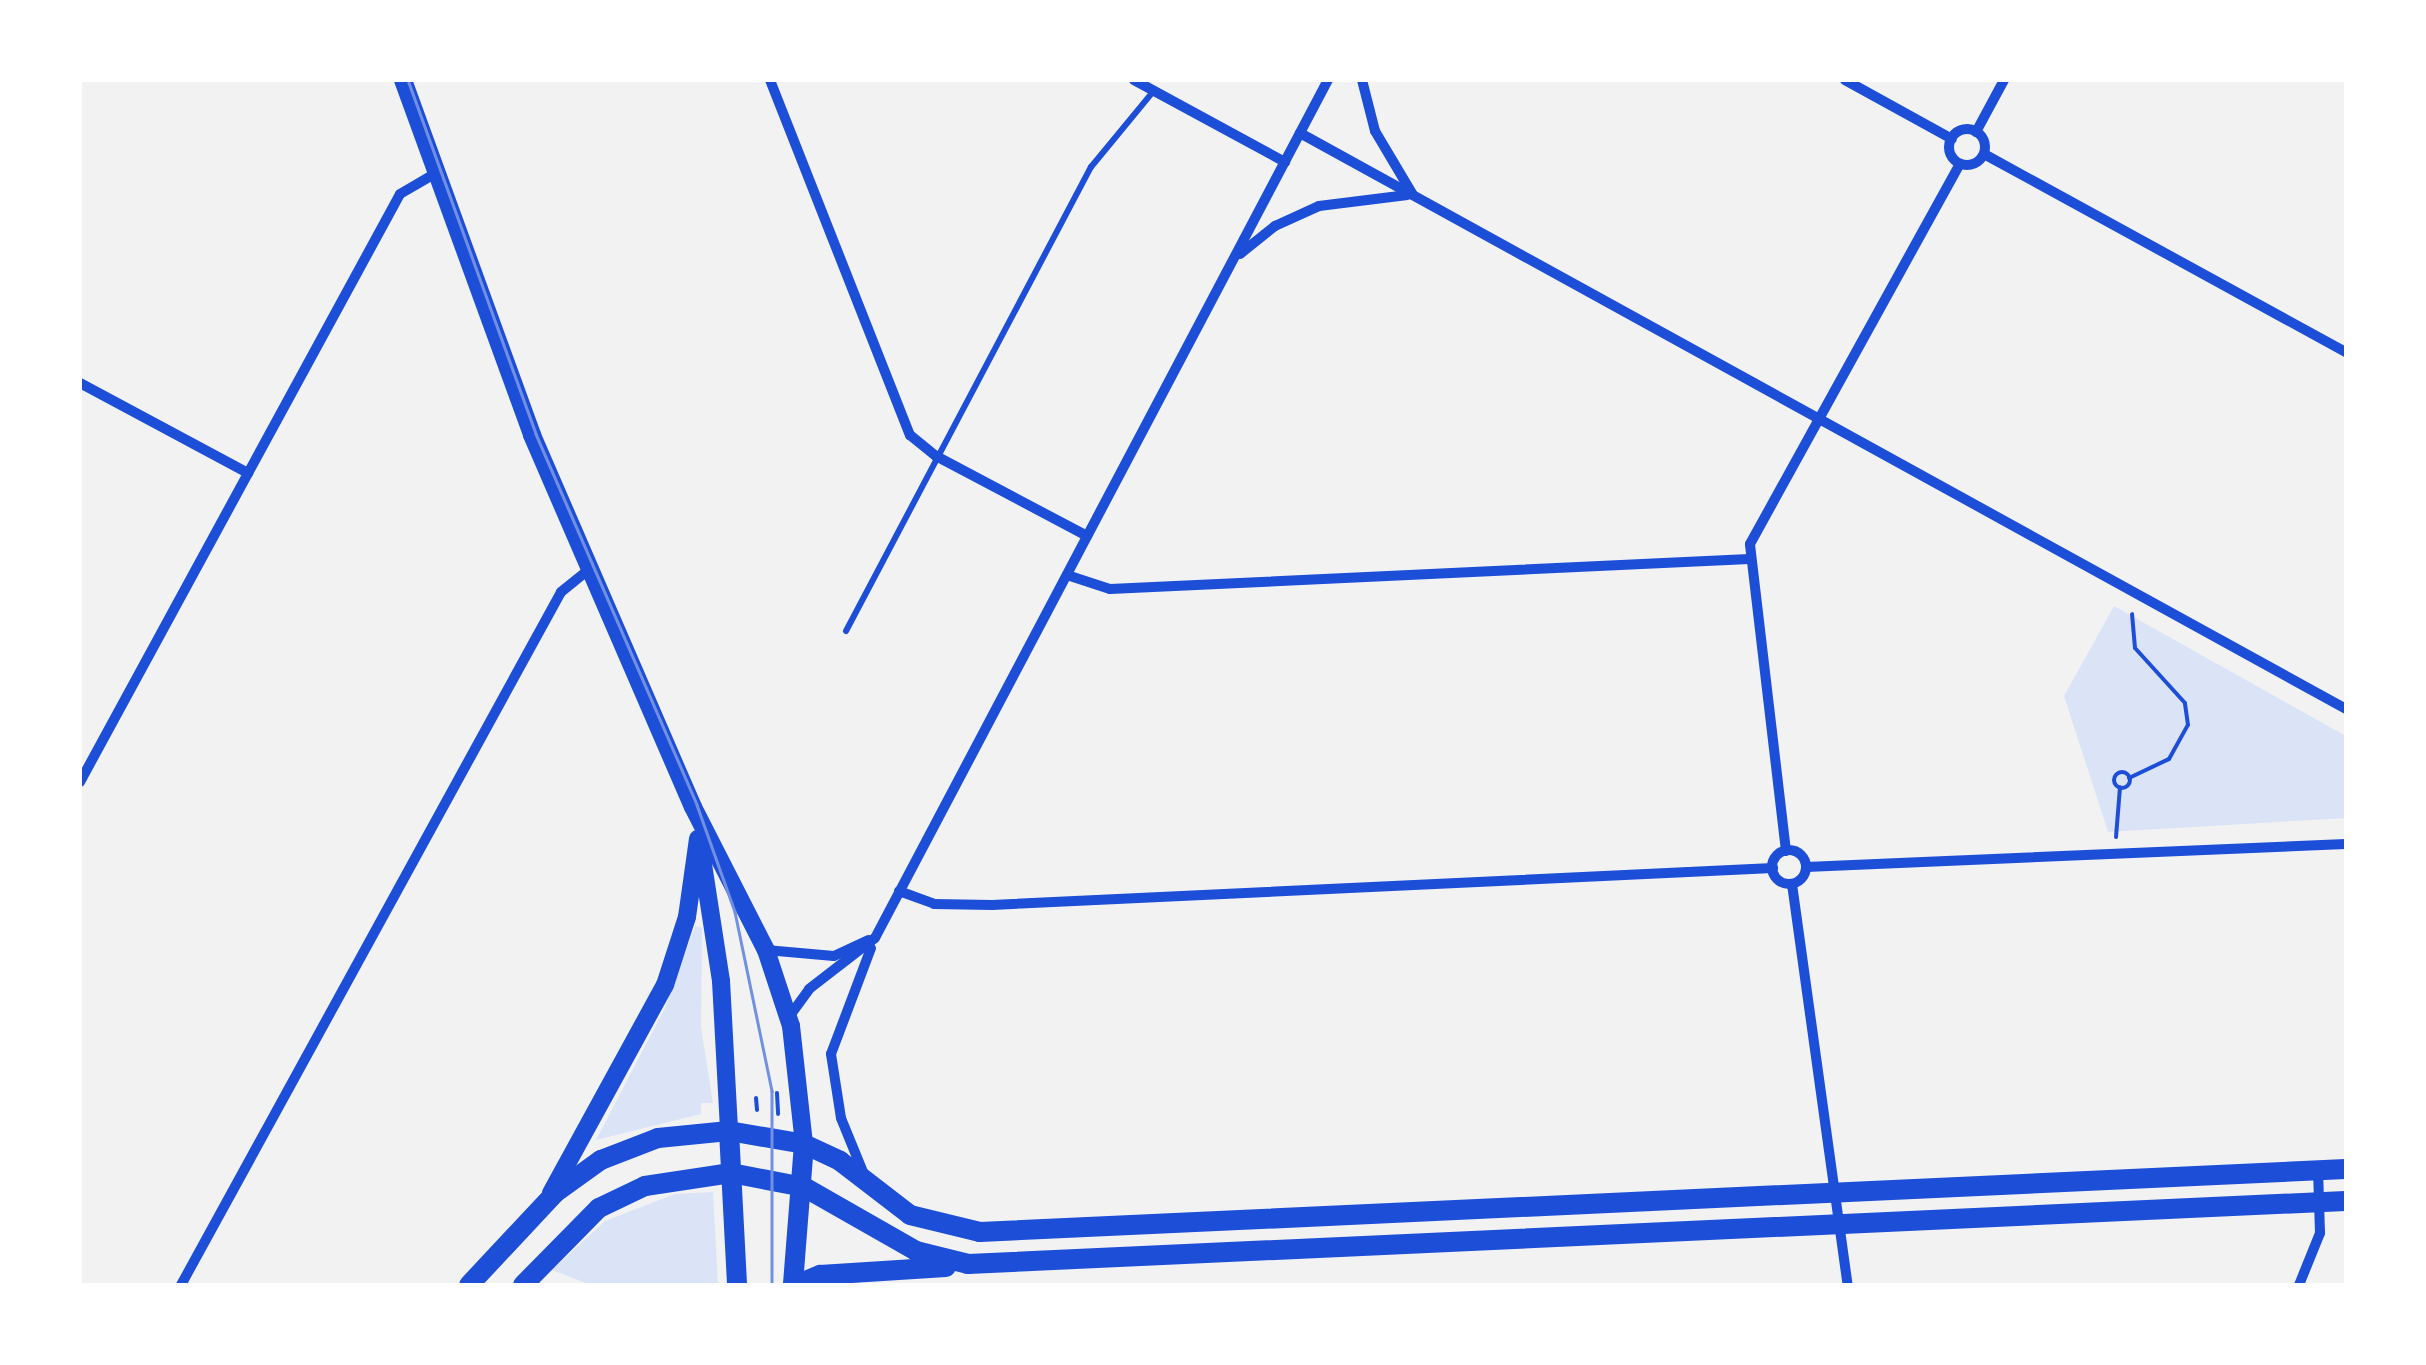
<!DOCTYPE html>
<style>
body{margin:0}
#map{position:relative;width:2426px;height:1365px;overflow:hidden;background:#f2f2f2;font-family:"IBM Plex Sans",sans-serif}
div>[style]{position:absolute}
.green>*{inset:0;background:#dbe4f7}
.path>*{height:4px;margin:-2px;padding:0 2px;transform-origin:2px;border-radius:2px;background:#1d4ed8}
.path>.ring{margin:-2px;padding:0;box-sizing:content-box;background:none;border:4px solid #1d4ed8;border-radius:50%}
.service>*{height:6px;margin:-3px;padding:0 3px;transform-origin:3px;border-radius:3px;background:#1d4ed8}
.minor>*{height:10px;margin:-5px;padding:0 5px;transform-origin:5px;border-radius:5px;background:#1d4ed8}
.minor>.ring{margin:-5px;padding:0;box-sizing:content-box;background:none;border:10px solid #1d4ed8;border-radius:50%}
.secondary>*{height:18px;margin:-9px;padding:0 9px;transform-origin:9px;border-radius:9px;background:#1d4ed8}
.primary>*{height:20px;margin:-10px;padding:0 10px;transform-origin:10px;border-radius:10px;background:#1d4ed8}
.trunk>*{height:20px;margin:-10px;padding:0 10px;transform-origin:10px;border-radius:10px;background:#1d4ed8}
.tram>*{height:2.5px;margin:-1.25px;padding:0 1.25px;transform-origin:1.25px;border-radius:1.25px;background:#7290e2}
span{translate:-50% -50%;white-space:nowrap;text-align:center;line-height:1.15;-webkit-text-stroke:9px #fff;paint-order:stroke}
.frame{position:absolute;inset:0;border:82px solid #fff;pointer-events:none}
</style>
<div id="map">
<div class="green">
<div style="clip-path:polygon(2114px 606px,2346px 736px,2346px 818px,2108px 832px,2064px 696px)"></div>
<div style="clip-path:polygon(695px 926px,702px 928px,701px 1027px,713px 1103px,701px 1103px,701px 1114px,596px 1140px,665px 1008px)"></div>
<div style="clip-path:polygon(713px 1192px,718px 1285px,591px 1285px,552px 1270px,605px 1221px,675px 1194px)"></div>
</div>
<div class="path">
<div class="ring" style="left:2114px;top:772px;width:12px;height:12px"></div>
<div style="left:2129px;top:778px;width:44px;rotate:-25.4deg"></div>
<div style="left:2169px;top:759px;width:39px;rotate:-61deg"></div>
<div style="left:2188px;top:725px;width:22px;rotate:-98deg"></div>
<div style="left:2185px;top:703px;width:74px;rotate:-132.3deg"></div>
<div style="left:2135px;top:648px;width:34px;rotate:-95deg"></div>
<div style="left:2116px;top:837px;width:50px;rotate:-85.4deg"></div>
<div style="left:777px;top:1093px;width:21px;rotate:87deg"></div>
<div style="left:756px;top:1098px;width:12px;rotate:85deg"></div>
</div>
<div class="service">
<div style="left:846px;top:631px;width:525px;rotate:-62.17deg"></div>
<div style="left:1091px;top:167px;width:96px;rotate:-50.5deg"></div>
</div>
<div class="minor">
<div style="left:770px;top:80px;width:382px;rotate:68.5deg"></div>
<div style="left:910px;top:435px;width:33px;rotate:39deg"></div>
<div style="left:936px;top:456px;width:171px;rotate:27.9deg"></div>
<div style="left:1134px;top:80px;width:172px;rotate:28.5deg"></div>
<div style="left:1362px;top:80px;width:53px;rotate:75.7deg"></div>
<div style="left:1375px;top:131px;width:74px;rotate:59.3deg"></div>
<div style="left:1845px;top:80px;width:122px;rotate:28.9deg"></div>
<div class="ring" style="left:1949px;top:129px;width:26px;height:26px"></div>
<div style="left:1976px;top:132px;width:59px;rotate:-61.7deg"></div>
<div style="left:1300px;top:133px;width:1194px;rotate:28.84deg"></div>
<div style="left:1984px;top:154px;width:413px;rotate:28.7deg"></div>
<div style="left:1240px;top:254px;width:45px;rotate:-38.7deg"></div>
<div style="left:1275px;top:226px;width:48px;rotate:-24.4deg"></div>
<div style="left:1319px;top:206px;width:89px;rotate:-7.1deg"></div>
<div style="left:80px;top:383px;width:191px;rotate:28.2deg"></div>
<div style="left:1067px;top:575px;width:45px;rotate:18deg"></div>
<div style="left:1110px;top:589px;width:640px;rotate:-2.69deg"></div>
<div style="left:80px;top:782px;width:669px;rotate:-61.44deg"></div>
<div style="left:400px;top:194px;width:42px;rotate:-30.3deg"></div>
<div class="ring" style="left:1772px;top:850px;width:24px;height:24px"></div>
<div style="left:1786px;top:851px;width:309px;rotate:-96.7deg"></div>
<div style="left:1750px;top:544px;width:434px;rotate:-61.1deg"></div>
<div style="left:1806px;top:867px;width:540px;rotate:-2.44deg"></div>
<div style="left:1792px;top:884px;width:405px;rotate:82.1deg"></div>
<div style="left:899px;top:891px;width:37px;rotate:20deg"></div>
<div style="left:934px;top:904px;width:58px;rotate:1deg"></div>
<div style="left:992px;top:905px;width:782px;rotate:-2.71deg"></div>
<div style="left:766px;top:950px;width:68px;rotate:5deg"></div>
<div style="left:834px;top:956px;width:38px;rotate:-25deg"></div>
<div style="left:789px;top:1017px;width:34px;rotate:-54deg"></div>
<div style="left:809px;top:989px;width:83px;rotate:-37.7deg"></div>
<div style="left:875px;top:938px;width:970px;rotate:-62.17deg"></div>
<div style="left:863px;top:1172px;width:58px;rotate:-112.2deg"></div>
<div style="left:841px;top:1118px;width:65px;rotate:-98.9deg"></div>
<div style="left:831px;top:1054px;width:113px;rotate:-69.3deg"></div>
<div style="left:181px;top:1285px;width:790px;rotate:-61.26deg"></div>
<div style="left:561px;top:592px;width:36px;rotate:-39deg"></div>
<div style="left:2299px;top:1285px;width:56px;rotate:-68deg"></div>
<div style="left:2320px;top:1233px;width:62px;rotate:-91.8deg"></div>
</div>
<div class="secondary">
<div style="left:403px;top:80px;width:378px;rotate:70deg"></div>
<div style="left:532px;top:435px;width:405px;rotate:66.6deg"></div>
<div style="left:693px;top:807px;width:161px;rotate:63deg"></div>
<div style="left:766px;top:950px;width:80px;rotate:71.8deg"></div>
<div style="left:791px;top:1026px;width:119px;rotate:83.7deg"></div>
<div style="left:702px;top:858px;width:124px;rotate:81.2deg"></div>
<div style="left:721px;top:981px;width:150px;rotate:86.9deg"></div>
<div style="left:551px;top:1193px;width:237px;rotate:-61.3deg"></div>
<div style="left:665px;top:985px;width:71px;rotate:-72.1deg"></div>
<div style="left:687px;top:917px;width:79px;rotate:-82deg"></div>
</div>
<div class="primary">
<div style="left:804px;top:1144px;width:40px;rotate:25deg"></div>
<div style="left:840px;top:1161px;width:88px;rotate:37.6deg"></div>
<div style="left:910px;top:1215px;width:72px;rotate:13.7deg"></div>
<div style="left:980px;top:1232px;width:1367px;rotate:-2.64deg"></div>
<div style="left:804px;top:1187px;width:129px;rotate:29.7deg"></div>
<div style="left:916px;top:1251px;width:54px;rotate:14deg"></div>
<div style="left:968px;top:1264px;width:1379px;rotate:-2.62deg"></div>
<div style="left:796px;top:1285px;width:26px;rotate:-23deg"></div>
<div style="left:820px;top:1275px;width:126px;rotate:-3.6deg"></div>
</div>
<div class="trunk">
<div style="left:729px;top:1131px;width:154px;rotate:87deg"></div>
<div style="left:469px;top:1285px;width:126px;rotate:-46.9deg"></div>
<div style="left:555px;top:1193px;width:57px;rotate:-35.7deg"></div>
<div style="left:601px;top:1160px;width:61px;rotate:-21.1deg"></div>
<div style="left:658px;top:1138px;width:71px;rotate:-5.6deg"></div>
<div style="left:729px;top:1131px;width:76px;rotate:9.8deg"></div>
<div style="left:804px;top:1144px;width:141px;rotate:94.5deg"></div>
<div style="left:523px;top:1285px;width:108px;rotate:-45.4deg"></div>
<div style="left:599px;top:1208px;width:51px;rotate:-25.6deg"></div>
<div style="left:645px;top:1186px;width:87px;rotate:-8.6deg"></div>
<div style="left:731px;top:1173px;width:74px;rotate:10.9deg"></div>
</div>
<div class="tram">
<div style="left:408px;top:80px;width:376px;rotate:70.1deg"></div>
<div style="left:536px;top:434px;width:404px;rotate:66.5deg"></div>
<div style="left:697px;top:805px;width:114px;rotate:70.4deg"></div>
<div style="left:735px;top:912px;width:183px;rotate:78.3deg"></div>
<div style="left:772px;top:1091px;width:194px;rotate:90deg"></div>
</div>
<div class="frame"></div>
</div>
